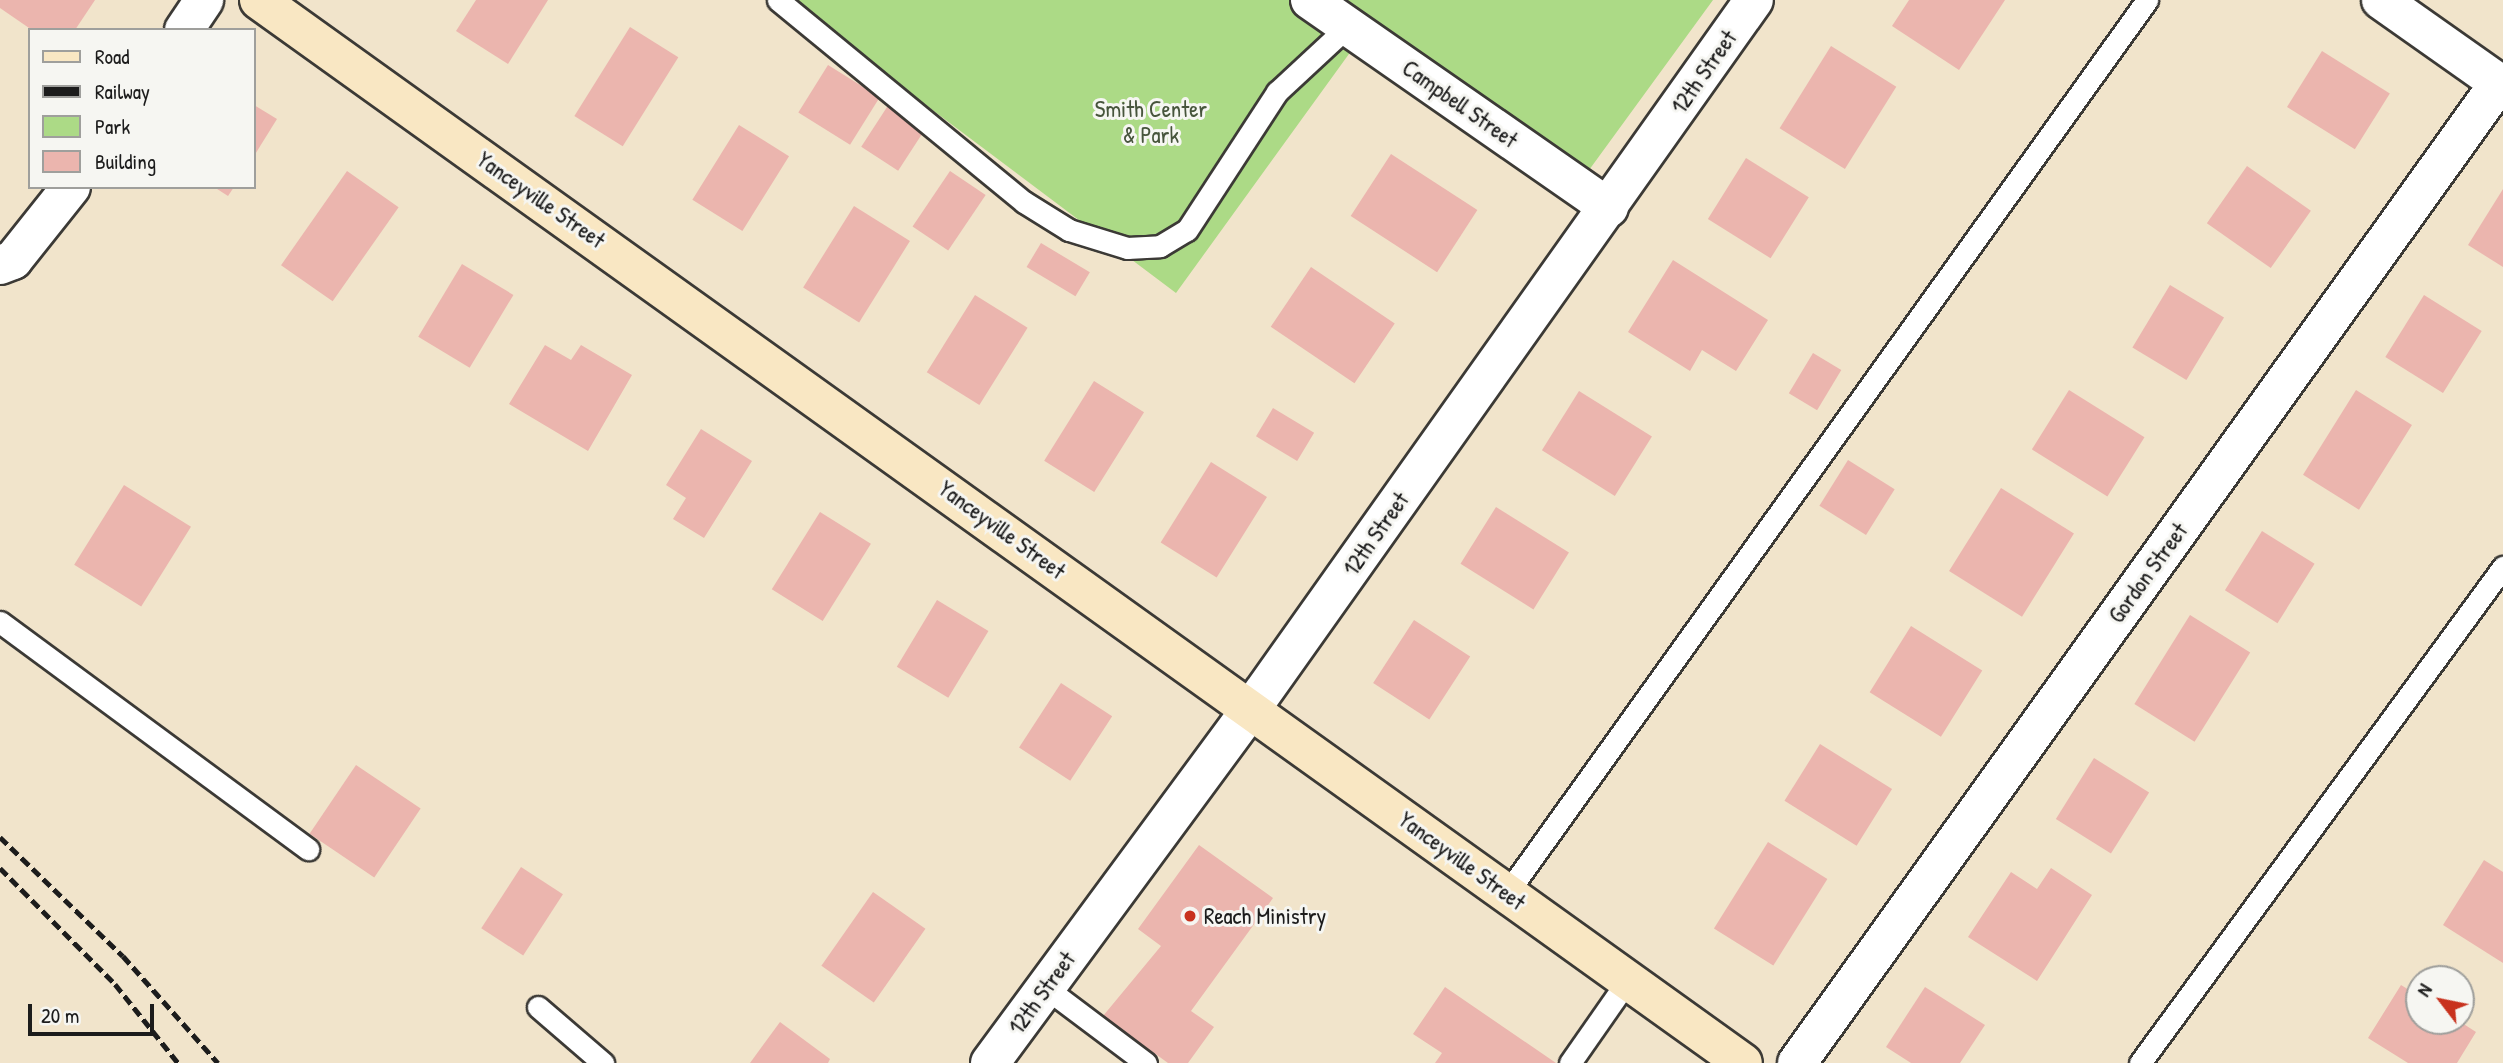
<!DOCTYPE html>
<style>
body{margin:0}
#map{position:relative;width:2503px;height:1063px;overflow:hidden;background:#f1e4cb;font-family:"Patrick Hand",sans-serif}
div>[style]{position:absolute}
.green>*{inset:0;background:#acda86}
.building>*{inset:0;background:#ebb5ae;transform-origin:0 0}
.roads{filter:drop-shadow(2px 0 #3c3a36) drop-shadow(-2px 0 #3c3a36) drop-shadow(0 2px #3c3a36) drop-shadow(0 -2px #3c3a36)}
.service>*{height:21px;margin:-10.5px;padding:0 10.5px;transform-origin:10.5px;border-radius:10.5px;background:#fff}
.minor>*{height:38px;margin:-19px;padding:0 19px;transform-origin:19px;border-radius:19px;background:#fff}
.secondary>*{height:38px;margin:-19px;padding:0 19px;transform-origin:19px;border-radius:19px;background:#f9e7c3}
.rail>*{height:5px;margin-top:-2.5px;transform-origin:0;background:repeating-linear-gradient(90deg,#1c1c1c 0 10px,transparent 0 15px)}
.dots>*{width:19px;height:19px;translate:-50% -50%;box-sizing:border-box;border:4px solid #f6f6f2;border-radius:50%}
span{translate:-50% -50%;white-space:nowrap;text-align:center;line-height:1.15;-webkit-text-stroke:6px #f6f6f2;paint-order:stroke}
.street-label{font-size:23px;color:#1c1c1c}
.park-label{font-size:23px;color:#47553c}
.poi-label{font-size:23px;color:#1c1c1c}
.left{translate:0 -50%;text-align:left}
.legend{position:absolute;left:28px;top:28px;width:228px;height:161px;box-sizing:border-box;background:#f6f6f2;border:2px solid #9f9f9c;margin:0;padding:9px 12px;list-style:none;font-size:21px;color:#1c1c1c}
.legend li{display:flex;align-items:center;gap:14px;height:35px}
.legend b{width:35px;border:2px solid #9f9f9c}
.north{position:absolute;left:2405px;top:965px;width:70px;height:70px;box-sizing:border-box;background:#f6f6f2;border:2px solid #9f9f9c;border-radius:50%;rotate:302deg;font-size:19px;font-weight:700;line-height:28px;text-align:center;color:#1c1c1c}
.north::after{content:'';display:block;margin:auto;width:24px;height:32px;background:#c8321e;clip-path:polygon(50% 0,100% 100%,50% 72%,0 100%)}
.scale{position:absolute;left:28px;top:1004px;width:126px;height:32px;box-sizing:border-box;border:4px solid #1c1c1c;border-top:0;padding-left:9px;font-size:21px;line-height:24px;white-space:nowrap;color:#1c1c1c;-webkit-text-stroke:5px #f6f6f2;paint-order:stroke}
</style>
<div id="map">
<div class="green">
<div style="clip-path:polygon(786px 0,1713px 0,1565px 203px,1354px 47px,1176px 293px)"></div>
</div>
<div class="building">
<div style="clip-path:polygon(0 0,95px 0,75px 30px,32px 30px,0 8px)"></div>
<div style="clip-path:polygon(476px 0,548px 0,508px 64px,456px 31px)"></div>
<div style="clip-path:polygon(1909px 0,2005px 0,1959px 70px,1892px 26px)"></div>
<div style="left:630px;top:27px;width:57px;height:105px;rotate:32deg"></div>
<div style="left:1831px;top:46px;width:77px;height:97px;rotate:32deg"></div>
<div style="left:2322px;top:51px;width:80px;height:66px;rotate:32deg"></div>
<div style="left:828px;top:65px;width:61px;height:56px;rotate:32deg"></div>
<div style="left:889px;top:104px;width:44px;height:51px;rotate:33deg"></div>
<div style="clip-path:polygon(254px 105px,277px 119px,254px 156px)"></div>
<div style="left:739px;top:125px;width:59px;height:88px;rotate:32deg"></div>
<div style="left:1391px;top:154px;width:103px;height:74px;rotate:33deg"></div>
<div style="left:1746px;top:158px;width:74px;height:72px;rotate:32deg"></div>
<div style="left:2247px;top:166px;width:78px;height:70px;rotate:35deg"></div>
<div style="left:347px;top:171px;width:63px;height:115px;rotate:35deg"></div>
<div style="left:950px;top:171px;width:43px;height:67px;rotate:34deg"></div>
<div style="clip-path:polygon(214px 187px,234px 187px,228px 196px)"></div>
<div style="clip-path:polygon(2503px 189px,2503px 267px,2468px 245px)"></div>
<div style="left:854px;top:206px;width:66px;height:96px;rotate:32deg"></div>
<div style="left:1041px;top:243px;width:57px;height:28px;rotate:31deg"></div>
<div style="clip-path:polygon(1673px 260px,1768px 320px,1736px 371px,1702px 350px,1690px 371px,1628px 332px)"></div>
<div style="left:462px;top:264px;width:60px;height:85px;rotate:31deg"></div>
<div style="left:1311px;top:267px;width:101px;height:72px;rotate:34deg"></div>
<div style="left:2170px;top:285px;width:63px;height:73px;rotate:31deg"></div>
<div style="left:975px;top:295px;width:62px;height:91px;rotate:32deg"></div>
<div style="left:2424px;top:295px;width:68px;height:73px;rotate:32deg"></div>
<div style="clip-path:polygon(545px 345px,571px 360px,581px 345px,632px 375px,588px 451px,509px 404px)"></div>
<div style="left:1813px;top:353px;width:33px;height:47px;rotate:31deg"></div>
<div style="left:1094px;top:381px;width:59px;height:94px;rotate:32deg"></div>
<div style="left:2069px;top:390px;width:89px;height:70px;rotate:32deg"></div>
<div style="left:2356px;top:390px;width:66px;height:100px;rotate:32deg"></div>
<div style="left:1579px;top:391px;width:86px;height:70px;rotate:32deg"></div>
<div style="left:1273px;top:408px;width:48px;height:33px;rotate:31deg"></div>
<div style="clip-path:polygon(701px 429px,752px 461px,704px 538px,673px 519px,686px 498px,666px 485px)"></div>
<div style="left:1848px;top:460px;width:55px;height:54px;rotate:32deg"></div>
<div style="left:1211px;top:462px;width:66px;height:95px;rotate:32deg"></div>
<div style="left:124px;top:485px;width:79px;height:94px;rotate:32deg"></div>
<div style="left:2001px;top:488px;width:86px;height:98px;rotate:32deg"></div>
<div style="left:1496px;top:507px;width:86px;height:67px;rotate:32deg"></div>
<div style="left:820px;top:512px;width:60px;height:91px;rotate:32deg"></div>
<div style="left:2262px;top:531px;width:62px;height:70px;rotate:32deg"></div>
<div style="left:937px;top:600px;width:60px;height:78px;rotate:31deg"></div>
<div style="left:2190px;top:615px;width:71px;height:105px;rotate:32deg"></div>
<div style="left:1414px;top:620px;width:67px;height:75px;rotate:33deg"></div>
<div style="left:1911px;top:626px;width:84px;height:78px;rotate:32deg"></div>
<div style="left:1061px;top:683px;width:61px;height:77px;rotate:33deg"></div>
<div style="left:1820px;top:744px;width:85px;height:67px;rotate:32deg"></div>
<div style="left:2094px;top:758px;width:65px;height:72px;rotate:32deg"></div>
<div style="left:356px;top:765px;width:78px;height:83px;rotate:34deg"></div>
<div style="left:1768px;top:842px;width:70px;height:102px;rotate:32deg"></div>
<div style="clip-path:polygon(1199px 845px,1273px 898px,1191px 1011px,1214px 1027px,1188px 1063px,1168px 1063px,1103px 1016px,1161px 946px,1138px 929px)"></div>
<div style="clip-path:polygon(2484px 860px,2503px 872px,2503px 963px,2443px 925px)"></div>
<div style="left:521px;top:867px;width:50px;height:73px;rotate:33deg"></div>
<div style="clip-path:polygon(2051px 868px,2092px 895px,2037px 981px,1968px 937px,2011px 872px,2037px 889px)"></div>
<div style="left:873px;top:892px;width:64px;height:90px;rotate:35deg"></div>
<div style="clip-path:polygon(2401px 985px,2419px 996px,2419px 1021px,2459px 1021px,2476px 1032px,2457px 1063px,2408px 1063px,2368px 1038px)"></div>
<div style="clip-path:polygon(1445px 987px,1556px 1063px,1435px 1063px,1442px 1053px,1413px 1034px)"></div>
<div style="clip-path:polygon(1925px 987px,1985px 1025px,1960px 1063px,1911px 1063px,1886px 1047px)"></div>
<div style="clip-path:polygon(780px 1022px,830px 1059px,828px 1063px,750px 1063px)"></div>
</div>
<div class="roads">
<div class="service">
<div style="left:778px;top:0;width:318px;rotate:39.4deg"></div>
<div style="left:1024px;top:202px;width:53px;rotate:31.9deg"></div>
<div style="left:1069px;top:230px;width:61px;rotate:17.2deg"></div>
<div style="left:1127px;top:248px;width:33px;rotate:-3deg"></div>
<div style="left:1160px;top:246px;width:31px;rotate:-31deg"></div>
<div style="left:1187px;top:230px;width:165px;rotate:-56.9deg"></div>
<div style="left:1277px;top:92px;width:97px;rotate:-42.9deg"></div>
<div style="left:0;top:622px;width:383px;rotate:36.4deg"></div>
<div style="left:1507px;top:893px;width:1099px;rotate:-54.37deg"></div>
<div style="left:1046px;top:988px;width:125px;rotate:36.9deg"></div>
<div style="left:538px;top:1007px;width:86px;rotate:40.7deg"></div>
<div style="left:1570px;top:1063px;width:101px;rotate:-55.1deg"></div>
<div style="left:2140px;top:1063px;width:615px;rotate:-53.8deg"></div>
</div>
<div class="minor">
<div style="left:1310px;top:0;width:364px;rotate:34.8deg"></div>
<div style="left:2381px;top:0;width:149px;rotate:35.2deg"></div>
<div style="left:184px;top:30px;width:36px;rotate:-56deg"></div>
<div style="left:0;top:265px;width:14px;rotate:-21deg"></div>
<div style="left:13px;top:260px;width:93px;rotate:-51.5deg"></div>
<div style="left:990px;top:1063px;width:440px;rotate:-53.6deg"></div>
<div style="left:1251px;top:709px;width:869px;rotate:-54.65deg"></div>
<div style="left:1797px;top:1063px;width:1205px;rotate:-54.38deg"></div>
</div>
<div class="secondary">
<div style="left:259px;top:0;width:1825px;rotate:35.61deg"></div>
</div>
</div>
<div class="rail">
<div style="left:0;top:837px;width:171px;rotate:44.1deg"></div>
<div style="left:123px;top:956px;width:143px;rotate:48.4deg"></div>
<div style="left:0;top:868px;width:163px;rotate:45.2deg"></div>
<div style="left:115px;top:984px;width:101px;rotate:51.4deg"></div>
</div>
<div class="dots">
<div style="left:1190px;top:916px;background:#c8321e"></div>
</div>
<div class="street-label">
<span style="left:1704px;top:72px;rotate:-55deg">12th Street</span>
<span style="left:1460px;top:104px;rotate:35deg">Campbell Street</span>
<span style="left:541px;top:200px;rotate:35deg">Yanceyville Street</span>
<span style="left:1002px;top:530px;rotate:36deg">Yanceyville Street</span>
<span style="left:1376px;top:534px;rotate:-55deg">12th Street</span>
<span style="left:2148px;top:573px;rotate:-54deg">Gordon Street</span>
<span style="left:1462px;top:861px;rotate:36deg">Yanceyville Street</span>
<span style="left:1042px;top:993px;rotate:-54deg">12th Street</span>
</div>
<div class="park-label">
<span style="left:1151px;top:122px">Smith Center<br>&amp; Park</span>
</div>
<div class="poi-label">
<span class="left" style="left:1204px;top:916px">Reach Ministry</span>
</div>
<ul class="legend">
<li><b style="height:9px;background:#f9e7c3"></b>Road</li>
<li><b style="height:9px;background:#1c1c1c"></b>Railway</li>
<li><b style="height:19px;background:#acda86"></b>Park</li>
<li><b style="height:19px;background:#ebb5ae"></b>Building</li>
</ul>
<div class="north">N</div>
<div class="scale">20 m</div>
</div>
